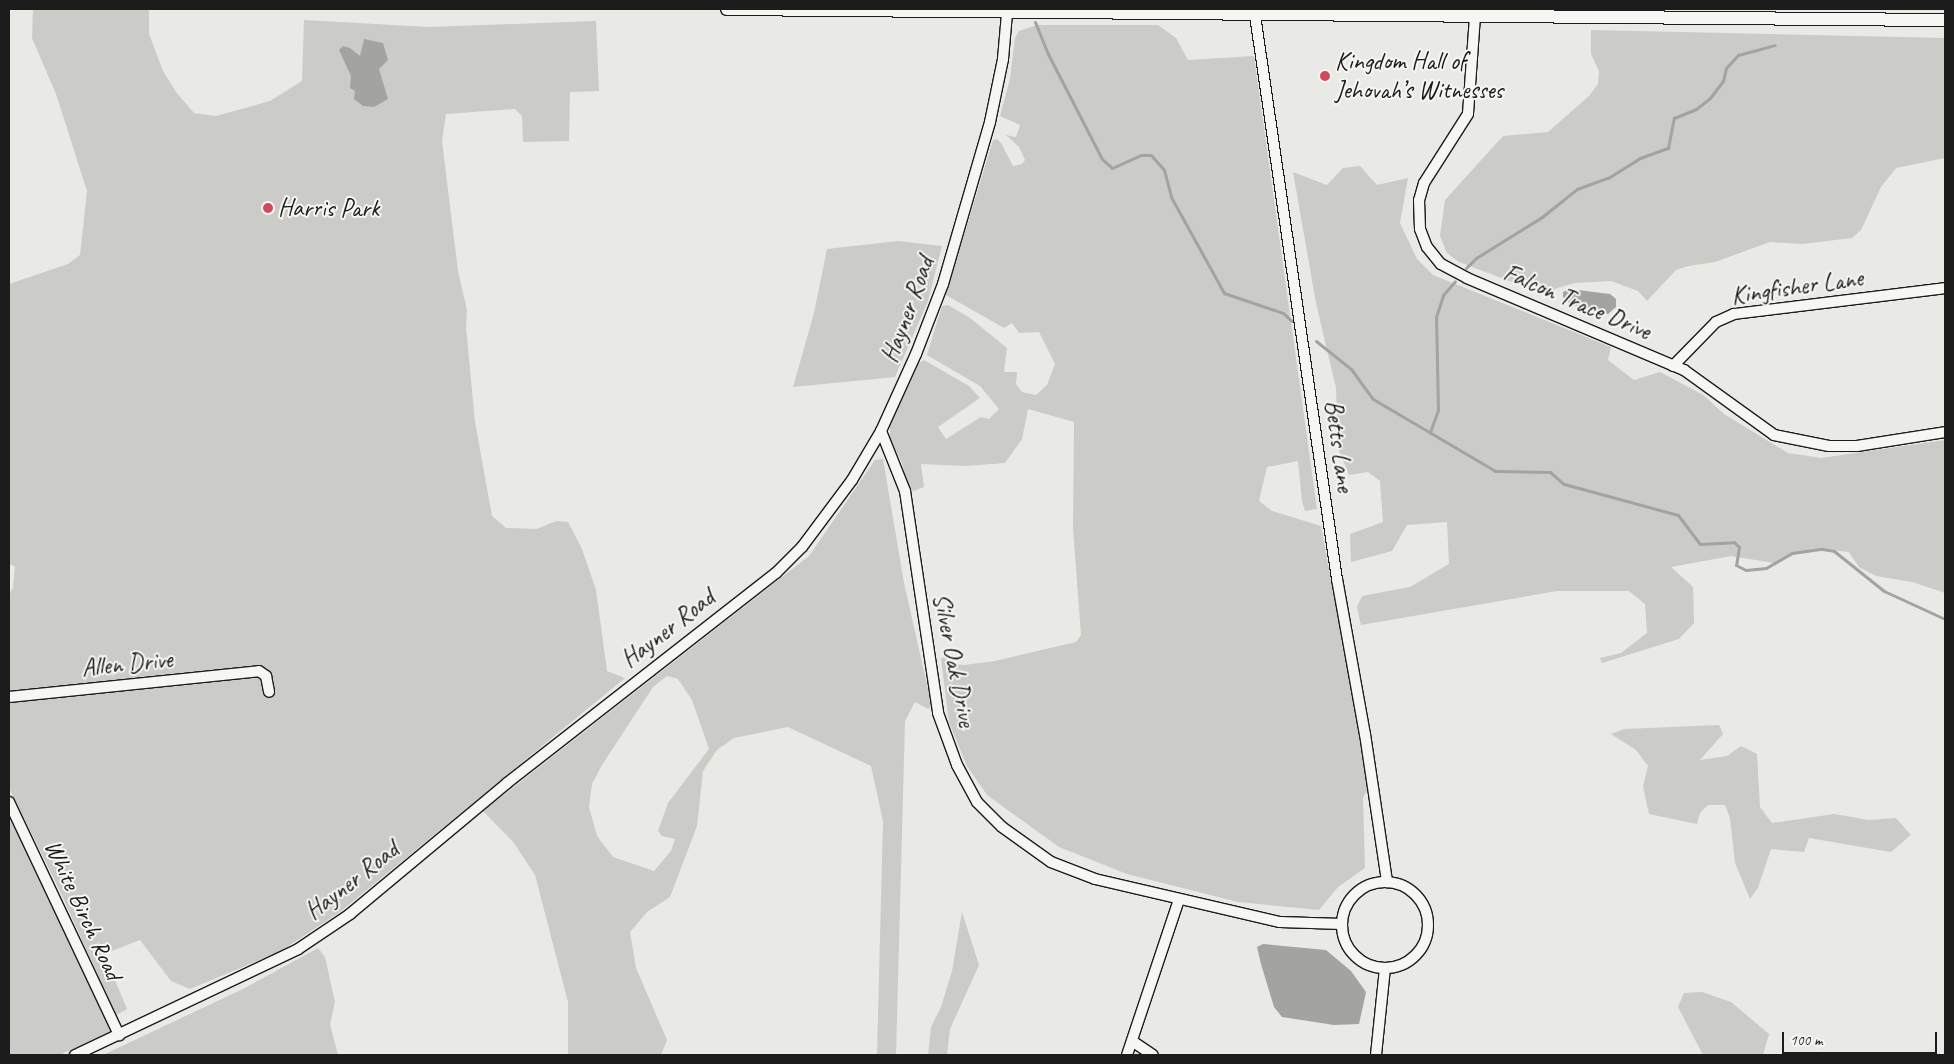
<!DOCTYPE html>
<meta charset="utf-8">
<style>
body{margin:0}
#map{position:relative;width:1954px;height:1064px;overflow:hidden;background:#e9e9e5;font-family:Caveat,sans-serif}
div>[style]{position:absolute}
.green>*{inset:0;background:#cbcbc7}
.water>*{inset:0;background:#a3a3a1}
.stream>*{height:3px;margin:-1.5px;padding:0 1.5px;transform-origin:1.5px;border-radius:1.5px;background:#a3a3a1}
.roads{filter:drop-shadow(1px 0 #1c1c1c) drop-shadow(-1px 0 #1c1c1c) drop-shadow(0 1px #1c1c1c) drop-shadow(0 -1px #1c1c1c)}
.minor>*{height:10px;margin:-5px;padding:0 5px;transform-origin:5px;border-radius:5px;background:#f6f6f2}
.minor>.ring{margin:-5px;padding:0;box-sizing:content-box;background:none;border:10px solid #f6f6f2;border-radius:50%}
.major>*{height:12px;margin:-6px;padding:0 6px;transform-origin:6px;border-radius:6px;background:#f6f6f2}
.dots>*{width:14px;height:14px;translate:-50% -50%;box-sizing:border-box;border:2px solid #f6f6f2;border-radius:50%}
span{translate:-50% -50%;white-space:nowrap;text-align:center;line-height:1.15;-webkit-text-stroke:4px #f6f6f2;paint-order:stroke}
.poi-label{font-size:25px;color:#1c1c1c}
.left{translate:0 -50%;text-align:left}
.street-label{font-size:25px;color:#1c1c1c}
.frame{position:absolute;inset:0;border:10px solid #1c1c1c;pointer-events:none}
.scale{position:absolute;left:1782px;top:1032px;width:155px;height:22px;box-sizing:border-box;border:2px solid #1c1c1c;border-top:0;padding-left:6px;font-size:15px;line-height:18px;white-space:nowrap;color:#1c1c1c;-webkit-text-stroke:4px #f6f6f2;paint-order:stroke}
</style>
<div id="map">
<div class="green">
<div style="clip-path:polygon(33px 9px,149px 9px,149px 34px,163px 71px,176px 92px,194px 113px,216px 116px,270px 101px,302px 81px,304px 20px,428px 27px,596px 21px,599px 91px,570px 92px,569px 141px,523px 142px,522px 116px,515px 109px,446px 114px,442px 141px,458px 271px,467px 310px,466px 327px,475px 422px,492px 516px,506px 528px,537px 529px,556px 521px,568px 522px,582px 549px,596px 590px,607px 671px,625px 678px,340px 912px,281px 951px,190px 989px,171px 981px,140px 940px,104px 954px,127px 1009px,116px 1015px,58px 887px,9px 788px,9px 596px,13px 587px,15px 566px,9px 564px,9px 284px,68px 264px,80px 255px,87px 191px,56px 94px,32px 38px)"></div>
<div style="clip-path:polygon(1037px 25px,1158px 25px,1176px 38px,1188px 60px,1254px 56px,1317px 509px,1305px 511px,1302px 501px,1298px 461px,1267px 467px,1259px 501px,1272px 511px,1321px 526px,1369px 786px,1363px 798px,1365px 868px,1338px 887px,1319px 910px,1238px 902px,1127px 874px,1059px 847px,987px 795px,967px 766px,949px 722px,941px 659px,944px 657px,953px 664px,964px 665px,995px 661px,1076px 642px,1081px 635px,1073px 528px,1074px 422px,1028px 409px,1022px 439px,1005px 463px,965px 466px,921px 464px,924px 487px,914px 491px,908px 490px,902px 463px,890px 439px,890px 424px,919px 363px,924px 360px,969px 386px,980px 398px,938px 427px,946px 439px,981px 417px,989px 419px,999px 409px,980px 386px,927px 355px,942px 306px,948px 305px,970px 318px,1007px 348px,1004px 372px,1017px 372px,1016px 384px,1022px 392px,1036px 395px,1047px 385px,1055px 364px,1039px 332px,1019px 333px,1012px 323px,1004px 328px,946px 295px,993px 140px,997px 139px,1001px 143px,1013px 166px,1022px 164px,1025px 160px,1019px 147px,1006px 135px,1016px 137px,1020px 125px,1000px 116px,1010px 79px,1015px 38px,1019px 31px)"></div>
<div style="clip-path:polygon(1591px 30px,1945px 38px,1945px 158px,1896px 168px,1881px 187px,1861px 230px,1852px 238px,1802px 244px,1770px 242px,1715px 262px,1688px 266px,1676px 270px,1647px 301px,1638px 291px,1611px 281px,1575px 283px,1557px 288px,1547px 295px,1459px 262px,1447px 253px,1440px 236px,1445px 200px,1503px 136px,1548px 132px,1589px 96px,1598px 84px,1599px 71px,1591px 54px)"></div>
<div style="clip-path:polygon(1360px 166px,1377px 185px,1408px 178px,1400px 223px,1417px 259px,1433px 275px,1611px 347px,1608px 360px,1634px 380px,1660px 372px,1703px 395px,1724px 414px,1788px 453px,1821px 458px,1945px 440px,1945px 593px,1912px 582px,1876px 576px,1859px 567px,1849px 552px,1822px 549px,1792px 553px,1774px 563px,1731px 556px,1671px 567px,1693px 587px,1694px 623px,1679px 639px,1602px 663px,1600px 658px,1621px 653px,1647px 633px,1645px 604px,1629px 591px,1557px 591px,1361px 625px,1357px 607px,1362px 596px,1410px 587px,1449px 564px,1447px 522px,1407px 525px,1392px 551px,1351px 562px,1350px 534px,1383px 522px,1380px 481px,1368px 472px,1349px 475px,1338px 448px,1336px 388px,1316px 303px,1293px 172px,1327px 185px,1343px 168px)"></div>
<div style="clip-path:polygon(898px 241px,942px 246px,928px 301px,895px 377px,793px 387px,814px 313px,827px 249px)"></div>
<div style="clip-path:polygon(evenodd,883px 459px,904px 583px,932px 707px,928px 709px,915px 702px,905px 721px,896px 1055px,877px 1055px,883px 821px,871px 766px,788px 727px,734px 738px,717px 750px,703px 771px,697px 826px,670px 897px,647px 912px,630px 932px,636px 968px,667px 1040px,661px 1055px,568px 1055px,568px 1002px,535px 875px,514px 843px,483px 811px,809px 556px,875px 460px,883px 459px,667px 676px,678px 679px,692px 700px,709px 749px,668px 803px,658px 831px,662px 836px,675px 839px,671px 851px,654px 871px,613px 857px,597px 836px,589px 807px,592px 784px,602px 765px,653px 687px,667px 676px)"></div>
<div style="clip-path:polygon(1719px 725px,1723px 734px,1700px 760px,1727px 756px,1741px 746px,1757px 754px,1760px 807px,1772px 823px,1834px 814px,1869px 820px,1896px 818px,1911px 835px,1891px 852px,1809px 838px,1804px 852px,1771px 849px,1758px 888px,1750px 899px,1735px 863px,1730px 818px,1725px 805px,1708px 805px,1700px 813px,1697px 824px,1649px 814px,1643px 786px,1648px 766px,1636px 750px,1611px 734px,1624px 729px)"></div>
<div style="clip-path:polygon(9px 814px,112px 1032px,59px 1055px,9px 1055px)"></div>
<div style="clip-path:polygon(962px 912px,979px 965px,950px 1029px,947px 1055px,928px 1055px,931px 1027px,941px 1007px,952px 971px)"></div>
<div style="clip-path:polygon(318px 948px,325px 957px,335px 1002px,330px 1024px,338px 1055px,103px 1055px,245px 988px)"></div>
<div style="clip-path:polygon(1702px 992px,1731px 1002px,1769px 1034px,1763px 1055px,1703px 1055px,1678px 1007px,1684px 993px)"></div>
</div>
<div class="water">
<div style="clip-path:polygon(364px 39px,383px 43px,388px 60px,379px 69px,388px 99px,374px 107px,363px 106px,354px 99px,355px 91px,350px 88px,351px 76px,339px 50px,343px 46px,350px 48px,360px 56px)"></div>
<div style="clip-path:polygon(1570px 289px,1610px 294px,1616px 299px,1616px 307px,1608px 314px,1570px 304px,1563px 297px,1563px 292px)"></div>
<div style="clip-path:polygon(1263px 944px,1326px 950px,1351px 971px,1366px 992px,1359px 1024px,1334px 1025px,1282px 1017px,1274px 1007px,1261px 964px,1257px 947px)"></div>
</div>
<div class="stream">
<div style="left:1035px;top:22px;width:32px;rotate:68deg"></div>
<div style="left:1047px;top:52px;width:120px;rotate:62.8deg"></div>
<div style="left:1102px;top:159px;width:13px;rotate:42deg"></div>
<div style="left:1112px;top:168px;width:32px;rotate:-24deg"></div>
<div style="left:1141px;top:155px;width:10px"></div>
<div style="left:1151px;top:155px;width:20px;rotate:49deg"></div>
<div style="left:1164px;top:170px;width:28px;rotate:75deg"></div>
<div style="left:1171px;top:197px;width:110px;rotate:61.1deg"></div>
<div style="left:1224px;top:293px;width:62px;rotate:18.7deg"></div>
<div style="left:1283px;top:313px;width:12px;rotate:42deg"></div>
<div style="left:1466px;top:268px;width:14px;rotate:-45deg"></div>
<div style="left:1476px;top:258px;width:78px;rotate:-31.8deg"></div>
<div style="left:1542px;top:217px;width:45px;rotate:-38.7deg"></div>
<div style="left:1577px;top:189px;width:33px;rotate:-20deg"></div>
<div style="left:1608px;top:178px;width:38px;rotate:-32deg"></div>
<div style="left:1640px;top:158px;width:30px;rotate:-20deg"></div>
<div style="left:1668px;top:148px;width:31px;rotate:-79deg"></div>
<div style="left:1674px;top:118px;width:24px;rotate:-22deg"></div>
<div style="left:1696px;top:109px;width:18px;rotate:-38deg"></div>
<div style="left:1710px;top:98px;width:21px;rotate:-53deg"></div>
<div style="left:1723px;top:81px;width:13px;rotate:-77deg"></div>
<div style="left:1726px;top:68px;width:18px;rotate:-47deg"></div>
<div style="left:1738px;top:55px;width:38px;rotate:-15deg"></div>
<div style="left:1316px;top:341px;width:45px;rotate:38.7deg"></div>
<div style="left:1351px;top:369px;width:37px;rotate:54deg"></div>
<div style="left:1373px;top:399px;width:142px;rotate:30.5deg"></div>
<div style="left:1495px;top:471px;width:55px;rotate:1deg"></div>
<div style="left:1550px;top:472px;width:18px;rotate:41deg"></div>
<div style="left:1564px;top:484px;width:118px;rotate:15.2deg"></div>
<div style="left:1678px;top:515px;width:36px;rotate:53deg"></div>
<div style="left:1700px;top:544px;width:34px;rotate:-3deg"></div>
<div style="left:1734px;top:542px;width:7px;rotate:45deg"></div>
<div style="left:1739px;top:547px;width:18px;rotate:99deg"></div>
<div style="left:1736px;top:565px;width:11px;rotate:27deg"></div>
<div style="left:1746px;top:570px;width:20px;rotate:-6deg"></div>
<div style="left:1766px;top:568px;width:30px;rotate:-30deg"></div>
<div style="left:1792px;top:553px;width:30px;rotate:-8deg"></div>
<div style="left:1822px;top:549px;width:12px;rotate:9deg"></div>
<div style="left:1834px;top:551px;width:64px;rotate:38.7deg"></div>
<div style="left:1884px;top:591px;width:67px;rotate:24.7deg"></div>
<div style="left:1430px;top:432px;width:23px;rotate:-70deg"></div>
<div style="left:1438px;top:410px;width:93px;rotate:-91.2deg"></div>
<div style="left:1436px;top:317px;width:23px;rotate:-72deg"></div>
<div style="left:1443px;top:295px;width:18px;rotate:-49deg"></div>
</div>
<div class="roads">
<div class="minor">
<div style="left:1255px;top:15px;width:570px;rotate:81.73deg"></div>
<div style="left:1337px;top:579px;width:158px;rotate:79.8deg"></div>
<div style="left:1365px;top:734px;width:150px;rotate:81.5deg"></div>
<div style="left:1475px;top:16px;width:98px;rotate:94.1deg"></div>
<div style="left:1468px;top:114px;width:82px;rotate:122.5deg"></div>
<div style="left:1424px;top:183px;width:18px;rotate:106deg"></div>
<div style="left:1419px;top:200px;width:29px;rotate:88deg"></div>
<div style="left:1420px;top:229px;width:19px;rotate:69deg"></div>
<div style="left:1427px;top:247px;width:22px;rotate:51deg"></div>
<div style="left:1441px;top:264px;width:30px;rotate:28deg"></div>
<div style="left:1467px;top:278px;width:236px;rotate:23deg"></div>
<div style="left:1684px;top:370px;width:111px;rotate:35.8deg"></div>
<div style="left:1774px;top:435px;width:56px;rotate:11.3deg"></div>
<div style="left:1829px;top:446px;width:28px"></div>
<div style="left:1857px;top:446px;width:89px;rotate:-9deg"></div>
<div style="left:1673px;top:366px;width:62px;rotate:-45.7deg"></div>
<div style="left:1716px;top:322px;width:20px;rotate:-24deg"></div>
<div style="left:1734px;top:314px;width:213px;rotate:-7deg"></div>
<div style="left:881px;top:431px;width:65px;rotate:68.2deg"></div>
<div style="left:905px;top:491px;width:224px;rotate:81.5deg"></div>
<div style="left:938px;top:713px;width:55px;rotate:69.9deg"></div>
<div style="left:957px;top:765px;width:42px;rotate:61.6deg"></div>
<div style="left:977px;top:802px;width:35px;rotate:45deg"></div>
<div style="left:1002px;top:827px;width:60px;rotate:35.5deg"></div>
<div style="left:1051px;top:862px;width:47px;rotate:21.1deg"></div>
<div style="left:1095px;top:879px;width:190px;rotate:13.1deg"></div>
<div style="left:1280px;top:922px;width:62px;rotate:1.8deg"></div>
<div style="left:9px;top:697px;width:251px;rotate:-5.9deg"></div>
<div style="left:259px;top:671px;width:9px;rotate:36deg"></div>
<div style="left:266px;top:676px;width:16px;rotate:79deg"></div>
<div style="left:9px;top:802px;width:258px;rotate:64.7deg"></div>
<div class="ring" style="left:1342px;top:882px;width:76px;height:76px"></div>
<div style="left:1132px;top:1041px;width:25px;rotate:34deg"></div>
<div style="left:75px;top:1055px;width:247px;rotate:-25.4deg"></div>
<div style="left:298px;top:949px;width:63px;rotate:-33.9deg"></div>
<div style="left:350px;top:914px;width:204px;rotate:-39.8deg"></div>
<div style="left:507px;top:783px;width:341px;rotate:-38deg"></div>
<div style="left:776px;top:573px;width:37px;rotate:-45deg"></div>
<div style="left:802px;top:547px;width:84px;rotate:-53.3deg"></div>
<div style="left:852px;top:480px;width:57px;rotate:-59.4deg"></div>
<div style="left:881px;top:431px;width:85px;rotate:-65.6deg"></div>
<div style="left:916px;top:354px;width:75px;rotate:-68.9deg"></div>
<div style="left:943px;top:284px;width:169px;rotate:-73.8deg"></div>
<div style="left:990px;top:122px;width:64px;rotate:-78.3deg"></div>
<div style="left:1003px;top:59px;width:46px;rotate:-85deg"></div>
<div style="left:1127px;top:1055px;width:163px;rotate:-71.5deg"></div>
<div style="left:1376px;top:1055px;width:87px;rotate:-84.1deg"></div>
</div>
<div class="major">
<div style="left:727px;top:9px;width:1218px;rotate:0.52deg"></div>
</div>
</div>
<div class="dots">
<div style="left:1325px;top:76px;background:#d1495b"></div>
<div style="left:268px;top:208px;background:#d1495b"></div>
</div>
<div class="poi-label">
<span class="left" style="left:1335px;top:76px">Kingdom Hall of<br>Jehovah’s Witnesses</span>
<span class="left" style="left:278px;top:208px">Harris Park</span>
</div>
<div class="street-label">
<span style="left:1797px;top:287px;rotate:-8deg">Kingfisher Lane</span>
<span style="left:1577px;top:302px;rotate:23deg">Falcon Trace Drive</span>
<span style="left:908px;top:310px;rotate:-70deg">Hayner Road</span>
<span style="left:1339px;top:446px;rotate:82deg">Betts Lane</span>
<span style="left:668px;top:629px;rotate:-38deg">Hayner Road</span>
<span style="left:954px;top:660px;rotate:79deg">Silver Oak Drive</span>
<span style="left:127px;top:664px;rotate:-6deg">Allen Drive</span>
<span style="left:352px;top:881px;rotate:-38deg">Hayner Road</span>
<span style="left:83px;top:910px;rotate:65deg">White Birch Road</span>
</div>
<div class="frame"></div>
<div class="scale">100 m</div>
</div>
